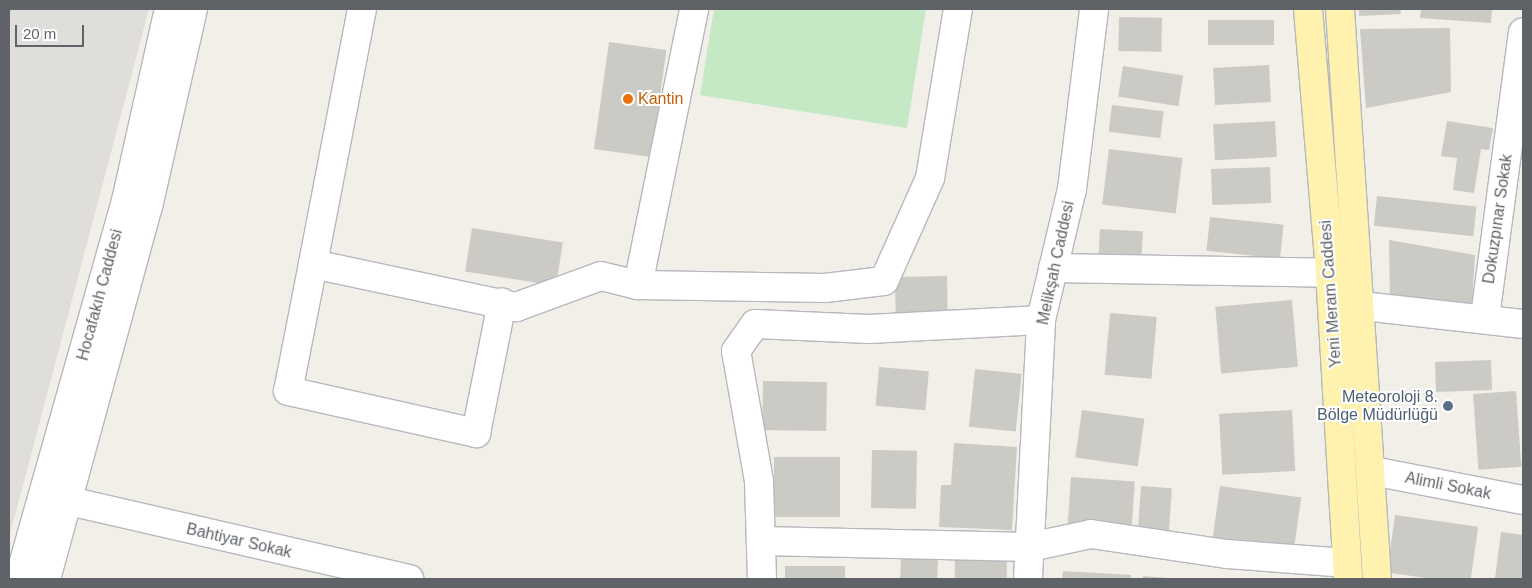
<!DOCTYPE html>
<meta charset="utf-8">
<style>
body{margin:0}
#map{position:relative;width:1532px;height:588px;overflow:hidden;background:#f1efe8;font-family:Helvetica,sans-serif}
div>[style]{position:absolute}
.industrial>*{inset:0;background:#e0deda}
.green>*{inset:0;background:#c5e8c5}
.building>*{inset:0;background:#cccac5;transform-origin:0 0}
.roads{filter:drop-shadow(1px 0 #b5b8bc) drop-shadow(-1px 0 #b5b8bc) drop-shadow(0 1px #b5b8bc) drop-shadow(0 -1px #b5b8bc)}
.minor>*{height:28px;margin:-14px;padding:0 14px;transform-origin:14px;border-radius:14px;background:#fff}
.major>*{height:28px;margin:-14px;padding:0 14px;transform-origin:14px;border-radius:14px;background:#fff2af}
.dots>*{width:14px;height:14px;translate:-50% -50%;box-sizing:border-box;border:2px solid #fff;border-radius:50%}
span{translate:-50% -50%;white-space:nowrap;text-align:center;line-height:1.15;-webkit-text-stroke:4px #fff;paint-order:stroke}
.food-label{font-size:16px;color:#c56008}
.left{translate:0 -50%;text-align:left}
.street-label{font-size:16px;color:#5f6368}
.service-label{font-size:16px;color:#4e5e75}
.right{translate:-100% -50%;text-align:right}
.frame{position:absolute;inset:0;border:10px solid #5f6368;pointer-events:none}
.scale{position:absolute;left:15px;top:25px;width:69px;height:22px;box-sizing:border-box;border:2px solid #5f6368;border-top:0;padding-left:6px;font-size:15px;line-height:18px;white-space:nowrap;color:#5f6368;-webkit-text-stroke:4px #fff;paint-order:stroke}
</style>
<div id="map">
<div class="industrial">
<div style="clip-path:polygon(9px 9px,149px 9px,9px 538px)"></div>
</div>
<div class="green">
<div style="clip-path:polygon(714px 9px,926px 9px,907px 128px,700px 95px)"></div>
</div>
<div class="building">
<div style="clip-path:polygon(1359px 9px,1400px 9px,1401px 14px,1359px 16px)"></div>
<div style="clip-path:polygon(1421px 9px,1492px 9px,1491px 23px,1420px 18px)"></div>
<div style="left:1119px;top:17px;width:43px;height:34px;rotate:1deg"></div>
<div style="left:1274px;top:20px;width:25px;height:66px;rotate:90deg"></div>
<div style="clip-path:polygon(1450px 28px,1451px 92px,1366px 108px,1360px 29px)"></div>
<div style="left:609px;top:42px;width:58px;height:108px;rotate:8deg"></div>
<div style="left:1269px;top:65px;width:37px;height:56px;rotate:87deg"></div>
<div style="left:1123px;top:66px;width:61px;height:31px;rotate:9deg"></div>
<div style="left:1112px;top:105px;width:52px;height:27px;rotate:7deg"></div>
<div style="left:1275px;top:121px;width:36px;height:62px;rotate:87deg"></div>
<div style="clip-path:polygon(1447px 121px,1493px 128px,1489px 150px,1481px 149px,1474px 193px,1453px 190px,1457px 158px,1441px 156px)"></div>
<div style="left:1109px;top:149px;width:74px;height:56px;rotate:7deg"></div>
<div style="left:1270px;top:167px;width:36px;height:59px;rotate:88deg"></div>
<div style="left:1377px;top:196px;width:100px;height:30px;rotate:6deg"></div>
<div style="left:1210px;top:217px;width:74px;height:34px;rotate:6deg"></div>
<div style="left:472px;top:228px;width:92px;height:44px;rotate:9deg"></div>
<div style="left:1100px;top:229px;width:43px;height:33px;rotate:3deg"></div>
<div style="clip-path:polygon(1389px 240px,1475px 255px,1472px 305px,1390px 303px)"></div>
<div style="left:947px;top:276px;width:42px;height:52px;rotate:89deg"></div>
<div style="left:1292px;top:300px;width:67px;height:77px;rotate:85deg"></div>
<div style="left:1110px;top:313px;width:47px;height:62px;rotate:5deg"></div>
<div style="left:1491px;top:360px;width:30px;height:56px;rotate:88deg"></div>
<div style="left:879px;top:367px;width:50px;height:39px;rotate:5deg"></div>
<div style="left:975px;top:369px;width:47px;height:58px;rotate:6deg"></div>
<div style="left:763px;top:381px;width:64px;height:49px;rotate:1deg"></div>
<div style="left:1516px;top:391px;width:76px;height:43px;rotate:86deg"></div>
<div style="left:1082px;top:410px;width:63px;height:48px;rotate:8deg"></div>
<div style="left:1292px;top:410px;width:61px;height:73px;rotate:87deg"></div>
<div style="clip-path:polygon(954px 443px,1017px 447px,1012px 530px,939px 527px,941px 485px,951px 485px)"></div>
<div style="left:872px;top:450px;width:45px;height:58px;rotate:1deg"></div>
<div style="left:840px;top:457px;width:60px;height:66px;rotate:90deg"></div>
<div style="left:1071px;top:477px;width:64px;height:50px;rotate:4deg"></div>
<div style="left:1141px;top:486px;width:31px;height:46px;rotate:4deg"></div>
<div style="left:1220px;top:486px;width:82px;height:53px;rotate:8deg"></div>
<div style="left:1395px;top:515px;width:84px;height:58px;rotate:8deg"></div>
<div style="clip-path:polygon(1501px 532px,1523px 535px,1523px 579px,1495px 579px)"></div>
<div style="left:901px;top:557px;width:37px;height:22px;rotate:2deg"></div>
<div style="left:955px;top:560px;width:52px;height:19px;rotate:1deg"></div>
<div style="left:845px;top:566px;width:13px;height:60px;rotate:90deg"></div>
<div style="clip-path:polygon(1063px 571px,1131px 575px,1131px 579px,1062px 579px)"></div>
<div style="clip-path:polygon(1143px 576px,1168px 578px,1168px 579px,1143px 579px)"></div>
</div>
<div class="roads">
<div class="minor">
<div style="left:362px;top:9px;width:260px;rotate:100.9deg"></div>
<div style="left:313px;top:264px;width:208px;rotate:12deg"></div>
<div style="left:516px;top:307px;width:90px;rotate:-20deg"></div>
<div style="left:601px;top:276px;width:38px;rotate:14deg"></div>
<div style="left:638px;top:285px;width:282px;rotate:-78.5deg"></div>
<div style="left:313px;top:264px;width:129px;rotate:101.1deg"></div>
<div style="left:288px;top:391px;width:193px;rotate:12.6deg"></div>
<div style="left:476px;top:433px;width:133px;rotate:-78.7deg"></div>
<div style="left:1053px;top:268px;width:277px;rotate:1deg"></div>
<div style="left:638px;top:285px;width:187px;rotate:0.9deg"></div>
<div style="left:825px;top:288px;width:59px;rotate:-6.8deg"></div>
<div style="left:884px;top:281px;width:113px;rotate:-65.9deg"></div>
<div style="left:930px;top:178px;width:171px;rotate:-80.6deg"></div>
<div style="left:1362px;top:306px;width:162px;rotate:6.4deg"></div>
<div style="left:1485px;top:317px;width:287px;rotate:-82.4deg"></div>
<div style="left:1372px;top:471px;width:154px;rotate:10.9deg"></div>
<div style="left:69px;top:501px;width:349px;rotate:12.9deg"></div>
<div style="left:761px;top:541px;width:269px;rotate:1.3deg"></div>
<div style="left:1030px;top:547px;width:62px;rotate:-12deg"></div>
<div style="left:1091px;top:534px;width:137px;rotate:8.4deg"></div>
<div style="left:1227px;top:554px;width:120px;rotate:4.3deg"></div>
<div style="left:19px;top:579px;width:393px;rotate:-74.2deg"></div>
<div style="left:126px;top:201px;width:197px;rotate:-77.4deg"></div>
<div style="left:46px;top:579px;width:386px;rotate:-74.7deg"></div>
<div style="left:148px;top:207px;width:203px;rotate:-77.2deg"></div>
<div style="left:762px;top:579px;width:98px;rotate:-91.8deg"></div>
<div style="left:759px;top:481px;width:132px;rotate:-100deg"></div>
<div style="left:736px;top:351px;width:33px;rotate:-55deg"></div>
<div style="left:755px;top:324px;width:114px;rotate:2.5deg"></div>
<div style="left:869px;top:329px;width:172px;rotate:-3deg"></div>
<div style="left:1028px;top:579px;width:259px;rotate:-87.1deg"></div>
<div style="left:1041px;top:320px;width:135px;rotate:-76.7deg"></div>
<div style="left:1072px;top:189px;width:181px;rotate:-83deg"></div>
</div>
<div class="major">
<div style="left:1308px;top:9px;width:265px;rotate:85.2deg"></div>
<div style="left:1330px;top:273px;width:307px;rotate:86.6deg"></div>
<div style="left:1340px;top:9px;width:571px;rotate:86.29deg"></div>
</div>
</div>
<div class="dots">
<div style="left:628px;top:99px;background:#e8710a"></div>
<div style="left:1448px;top:406px;background:#5c6f8a"></div>
</div>
<div class="food-label">
<span class="left" style="left:638px;top:99px">Kantin</span>
</div>
<div class="street-label">
<span style="left:1498px;top:219px;rotate:-82deg">Dokuzpınar Sokak</span>
<span style="left:1056px;top:263px;rotate:-78deg">Melikşah Caddesi</span>
<span style="left:1331px;top:294px;rotate:-94deg">Yeni Meram Caddesi</span>
<span style="left:100px;top:295px;rotate:-75deg">Hocafakıh Caddesi</span>
<span style="left:1448px;top:486px;rotate:11deg">Alimli Sokak</span>
<span style="left:239px;top:541px;rotate:13deg">Bahtiyar Sokak</span>
</div>
<div class="service-label">
<span class="right" style="left:1438px;top:406px">Meteoroloji 8.<br>Bölge Müdürlüğü</span>
</div>
<div class="frame"></div>
<div class="scale">20 m</div>
</div>
